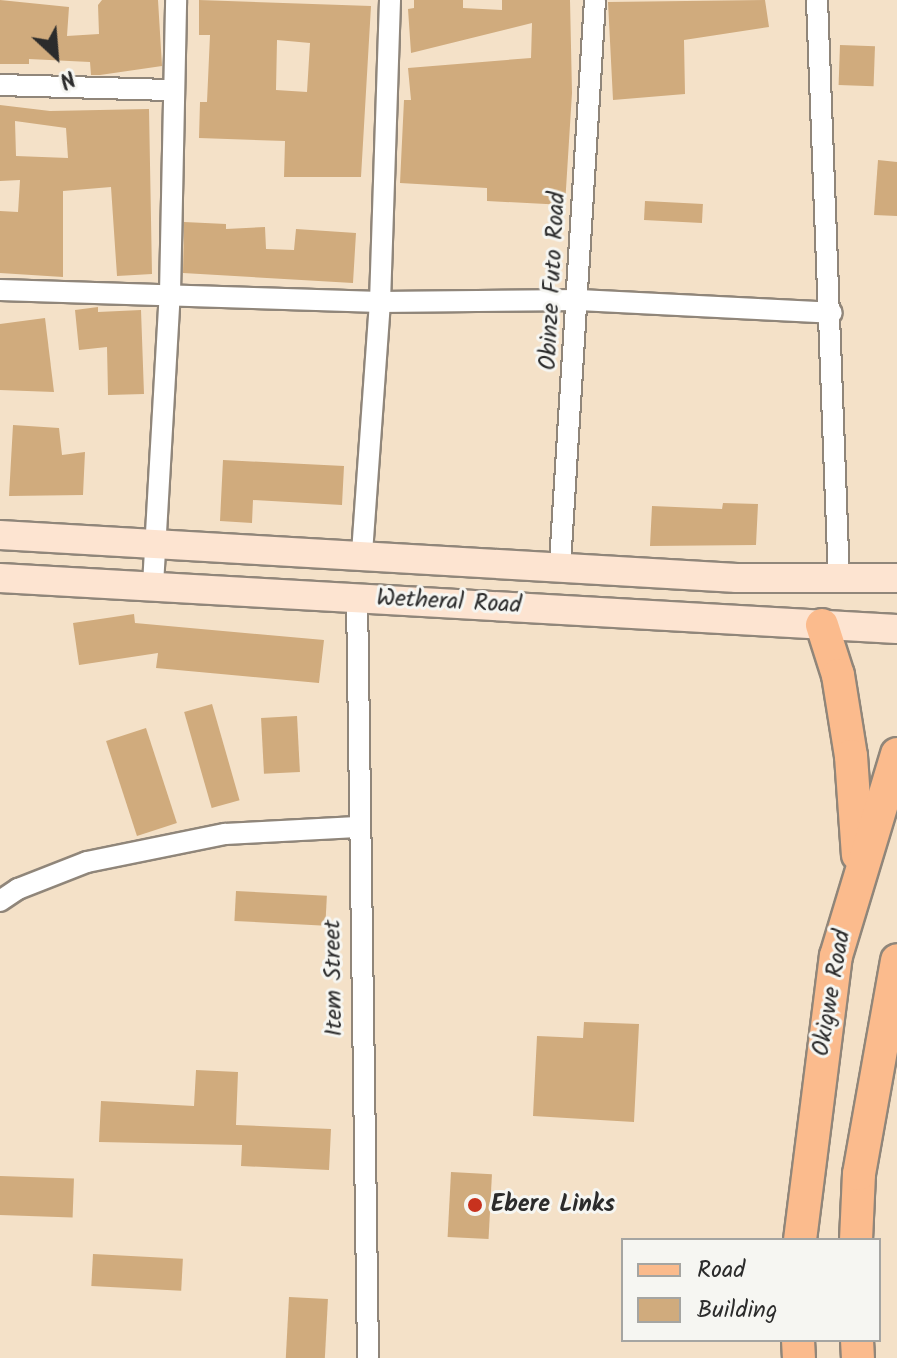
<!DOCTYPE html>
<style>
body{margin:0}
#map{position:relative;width:897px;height:1358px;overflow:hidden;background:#f4e1c8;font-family:Kalam,sans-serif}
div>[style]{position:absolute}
.building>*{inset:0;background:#d0ab7d;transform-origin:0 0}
.roads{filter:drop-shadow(2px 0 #90867a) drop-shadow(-2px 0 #90867a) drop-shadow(0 2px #90867a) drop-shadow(0 -2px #90867a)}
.street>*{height:20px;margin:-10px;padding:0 10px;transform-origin:10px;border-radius:10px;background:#fff}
.secondary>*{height:28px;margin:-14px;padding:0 14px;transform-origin:14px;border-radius:14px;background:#fde4d1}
.primary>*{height:32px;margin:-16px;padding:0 16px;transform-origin:16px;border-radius:16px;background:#fbbb8d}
.dots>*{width:22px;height:22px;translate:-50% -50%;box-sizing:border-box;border:4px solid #f6f6f2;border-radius:50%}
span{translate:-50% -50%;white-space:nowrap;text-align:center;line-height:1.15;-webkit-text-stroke:6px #f6f6f2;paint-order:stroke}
.street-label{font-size:24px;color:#2b2b2b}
.poi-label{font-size:24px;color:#2b2b2b;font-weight:700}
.left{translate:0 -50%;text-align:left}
.legend{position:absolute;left:621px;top:1238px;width:260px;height:104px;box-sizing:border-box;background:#f6f6f2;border:2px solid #a5a5a2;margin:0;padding:10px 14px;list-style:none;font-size:24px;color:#2b2b2b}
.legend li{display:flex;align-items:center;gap:16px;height:40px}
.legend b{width:40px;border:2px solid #a5a5a2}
.north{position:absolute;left:16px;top:16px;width:80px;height:80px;-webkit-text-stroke:6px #f6f6f2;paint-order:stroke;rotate:154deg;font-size:22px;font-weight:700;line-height:32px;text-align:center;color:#2b2b2b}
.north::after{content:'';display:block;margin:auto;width:28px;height:36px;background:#2b2b2b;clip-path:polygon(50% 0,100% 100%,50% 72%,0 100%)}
</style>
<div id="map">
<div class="building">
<div style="clip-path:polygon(0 0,69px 7px,67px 36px,99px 34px,98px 5px,102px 0,158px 0,162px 66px,100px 75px,91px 75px,90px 62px,29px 59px,29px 64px,0 64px)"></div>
<div style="clip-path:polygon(evenodd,199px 0,371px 6px,361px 177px,284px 177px,285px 141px,199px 138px,200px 102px,207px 102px,210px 35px,199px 35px,199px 0,277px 40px,310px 43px,307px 92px,276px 90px,277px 40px)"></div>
<div style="clip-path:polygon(414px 0,463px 0,463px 8px,502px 10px,502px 0,570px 0,572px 93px,565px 205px,487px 201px,487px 188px,400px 183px,404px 100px,411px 100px,408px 68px,531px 58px,532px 23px,411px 53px,408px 9px,414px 8px)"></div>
<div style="clip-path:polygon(765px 0,769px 27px,684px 40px,685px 94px,613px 100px,608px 2px)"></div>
<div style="left:840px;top:45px;width:35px;height:40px;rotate:2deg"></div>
<div style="clip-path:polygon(evenodd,0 105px,50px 111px,149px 109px,152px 274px,117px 276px,111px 187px,63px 191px,63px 277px,0 273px,0 211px,18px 212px,20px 180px,0 181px,0 105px,15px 121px,66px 128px,68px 158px,16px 156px,15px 121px)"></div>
<div style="clip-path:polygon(878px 160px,897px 162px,897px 216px,874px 215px)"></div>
<div style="left:645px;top:201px;width:58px;height:19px;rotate:3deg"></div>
<div style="clip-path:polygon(184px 222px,226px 224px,226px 229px,265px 227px,266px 249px,294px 250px,296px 229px,356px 233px,353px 283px,183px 273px)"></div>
<div style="clip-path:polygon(98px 307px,98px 312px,141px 310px,144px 394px,108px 395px,107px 347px,79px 350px,75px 310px)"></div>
<div style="clip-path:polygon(45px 318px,54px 392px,0 390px,0 324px)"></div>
<div style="clip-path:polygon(13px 425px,59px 428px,62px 455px,85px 452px,83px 495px,9px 496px)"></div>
<div style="clip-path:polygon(223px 460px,344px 466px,342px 505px,253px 500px,252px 523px,220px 521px)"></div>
<div style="clip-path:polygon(723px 503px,758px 504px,756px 545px,650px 546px,652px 506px,722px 509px)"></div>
<div style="clip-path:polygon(134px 614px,135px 623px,324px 640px,319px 683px,156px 668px,158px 653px,79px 665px,73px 623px)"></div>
<div style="left:212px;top:704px;width:100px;height:29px;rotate:74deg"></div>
<div style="left:297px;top:716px;width:56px;height:36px;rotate:87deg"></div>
<div style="left:146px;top:728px;width:100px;height:42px;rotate:72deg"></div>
<div style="left:236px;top:891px;width:91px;height:30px;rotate:3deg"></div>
<div style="clip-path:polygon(584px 1022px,639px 1024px,634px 1122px,533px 1116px,537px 1036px,583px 1038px)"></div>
<div style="clip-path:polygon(196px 1070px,238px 1072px,236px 1125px,331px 1129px,329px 1170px,241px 1166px,242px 1145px,99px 1142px,101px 1101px,194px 1106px)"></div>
<div style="left:451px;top:1172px;width:41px;height:65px;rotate:3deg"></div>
<div style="left:0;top:1176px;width:74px;height:39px;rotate:2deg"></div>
<div style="left:93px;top:1254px;width:90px;height:32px;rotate:3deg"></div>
<div style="left:289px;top:1297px;width:39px;height:61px;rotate:3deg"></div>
</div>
<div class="roads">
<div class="street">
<div style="left:817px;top:0;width:581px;rotate:87.83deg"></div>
<div style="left:0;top:85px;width:173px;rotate:1.7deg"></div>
<div style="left:0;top:290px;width:380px;rotate:1.8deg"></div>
<div style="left:380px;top:302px;width:199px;rotate:-0.6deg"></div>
<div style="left:579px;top:300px;width:253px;rotate:2.9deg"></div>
<div style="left:362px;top:553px;width:252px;rotate:-85.9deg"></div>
<div style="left:380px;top:302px;width:302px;rotate:-88.1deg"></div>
<div style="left:560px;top:564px;width:565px;rotate:-86.45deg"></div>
<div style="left:153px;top:585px;width:292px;rotate:-86.7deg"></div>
<div style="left:170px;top:293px;width:293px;rotate:-88.8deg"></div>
<div style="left:357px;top:596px;width:762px;rotate:89.17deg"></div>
<div style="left:0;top:901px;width:22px;rotate:-34deg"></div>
<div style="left:18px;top:889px;width:74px;rotate:-21.4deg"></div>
<div style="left:87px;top:862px;width:141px;rotate:-11.5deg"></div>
<div style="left:225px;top:834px;width:132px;rotate:-3deg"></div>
</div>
<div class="secondary">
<div style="left:0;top:535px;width:738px;rotate:3.34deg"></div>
<div style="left:737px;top:578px;width:160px"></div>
<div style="left:0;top:578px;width:898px;rotate:3.25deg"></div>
</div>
<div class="primary">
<div style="left:822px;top:625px;width:52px;rotate:72.3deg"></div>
<div style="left:838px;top:675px;width:82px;rotate:80.9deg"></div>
<div style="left:851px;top:756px;width:99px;rotate:86deg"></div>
<div style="left:800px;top:1240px;width:286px;rotate:-82.8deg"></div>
<div style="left:836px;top:956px;width:211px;rotate:-73.2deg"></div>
<div style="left:856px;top:1240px;width:66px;rotate:-87.4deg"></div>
<div style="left:859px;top:1174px;width:217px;rotate:-79.9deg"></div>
<div style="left:798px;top:1340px;width:18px;rotate:87deg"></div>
<div style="left:857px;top:1340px;width:18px;rotate:87deg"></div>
</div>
</div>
<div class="dots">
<div style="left:475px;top:1205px;background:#c8321e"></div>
</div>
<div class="street-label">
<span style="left:553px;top:281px;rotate:-87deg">Obinze Futo Road</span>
<span style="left:449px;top:602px;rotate:3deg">Wetheral Road</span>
<span style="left:334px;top:978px;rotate:-91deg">Item Street</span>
<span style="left:832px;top:993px;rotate:-80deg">Okigwe Road</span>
</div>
<div class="poi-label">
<span class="left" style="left:491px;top:1205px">Ebere Links</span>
</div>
<ul class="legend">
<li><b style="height:10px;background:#fbbb8d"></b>Road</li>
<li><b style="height:22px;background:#d0ab7d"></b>Building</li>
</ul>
<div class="north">N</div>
</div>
